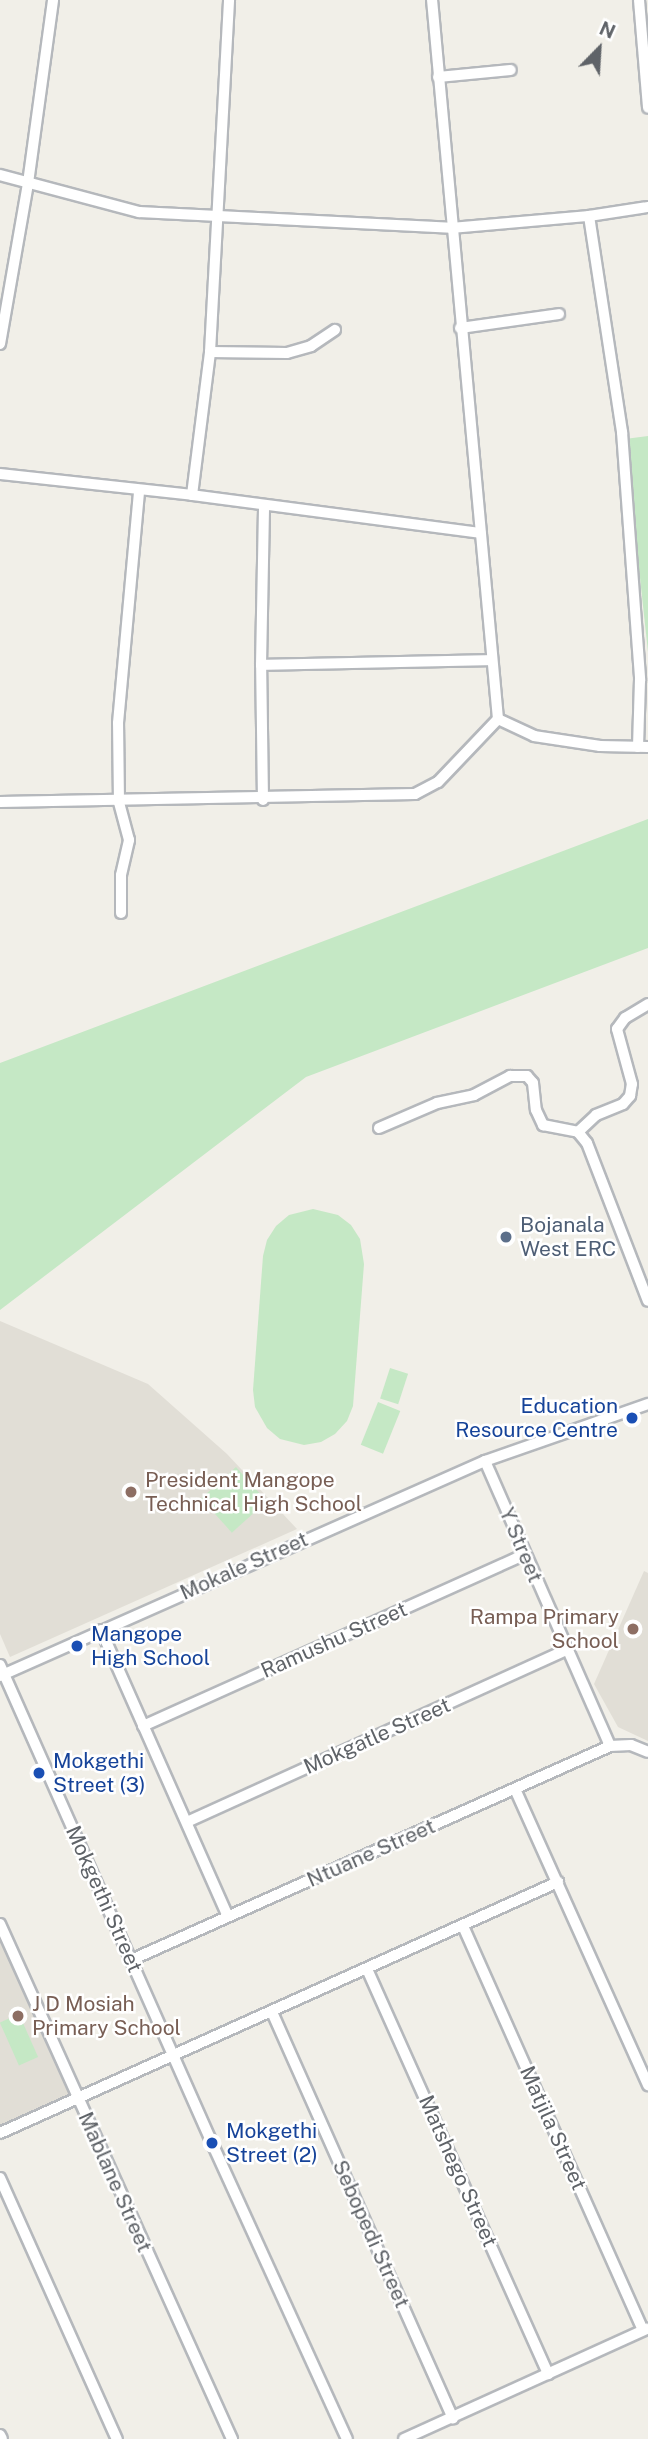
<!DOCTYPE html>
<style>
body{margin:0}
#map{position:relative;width:648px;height:2439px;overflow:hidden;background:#f1efe8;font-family:"Public Sans",sans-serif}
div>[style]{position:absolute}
.education>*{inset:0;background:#e1ded6}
.green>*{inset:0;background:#c5e8c5;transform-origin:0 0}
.roads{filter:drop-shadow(2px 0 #b5b8bc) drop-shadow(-2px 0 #b5b8bc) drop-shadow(0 2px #b5b8bc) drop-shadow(0 -2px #b5b8bc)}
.minor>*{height:10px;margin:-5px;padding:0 5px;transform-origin:5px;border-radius:5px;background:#fff}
.dots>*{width:19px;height:19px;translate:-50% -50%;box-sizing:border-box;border:4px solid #fff;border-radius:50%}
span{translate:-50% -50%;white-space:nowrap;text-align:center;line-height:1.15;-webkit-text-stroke:5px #fff;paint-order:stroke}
.service-label{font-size:21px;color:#4e5e75}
.left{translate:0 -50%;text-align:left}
.transit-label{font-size:21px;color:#164399}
.right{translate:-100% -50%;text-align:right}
.education-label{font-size:21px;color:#785e54}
.street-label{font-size:21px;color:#5f6368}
.north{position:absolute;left:564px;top:14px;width:70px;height:70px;-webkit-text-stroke:5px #fff;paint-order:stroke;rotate:24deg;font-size:19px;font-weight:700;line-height:28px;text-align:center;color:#5f6368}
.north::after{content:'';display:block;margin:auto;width:24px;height:32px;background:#5f6368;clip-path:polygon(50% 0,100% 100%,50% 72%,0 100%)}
</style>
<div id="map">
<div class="education">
<div style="clip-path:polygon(0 1321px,148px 1384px,227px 1454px,297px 1529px,10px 1657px,0 1634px)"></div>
<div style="clip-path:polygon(644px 1571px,648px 1573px,648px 1741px,618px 1727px,594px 1684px)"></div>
<div style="clip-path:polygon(0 1935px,72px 2097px,0 2129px)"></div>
</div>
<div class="green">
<div style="clip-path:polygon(648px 436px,648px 652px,625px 439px)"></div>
<div style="clip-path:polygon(648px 819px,648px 948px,306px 1077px,0 1310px,0 1063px)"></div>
<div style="clip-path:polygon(313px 1209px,338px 1215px,351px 1225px,360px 1239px,364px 1264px,353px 1406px,347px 1421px,335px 1434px,321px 1442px,304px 1445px,280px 1439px,267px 1428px,255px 1407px,253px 1390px,263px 1256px,267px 1240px,276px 1226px,289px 1215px)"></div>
<div style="left:390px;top:1368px;width:19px;height:32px;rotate:18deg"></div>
<div style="left:378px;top:1402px;width:24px;height:46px;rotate:22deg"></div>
<div style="left:236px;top:1467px;width:46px;height:47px;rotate:48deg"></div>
<div style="left:19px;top:2014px;width:47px;height:21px;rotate:66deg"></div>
</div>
<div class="roads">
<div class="minor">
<div style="left:639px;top:0;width:108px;rotate:85.2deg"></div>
<div style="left:438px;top:77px;width:73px;rotate:-5.5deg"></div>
<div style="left:0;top:175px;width:144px;rotate:14.9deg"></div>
<div style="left:139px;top:212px;width:312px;rotate:2.9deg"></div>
<div style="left:451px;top:228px;width:139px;rotate:-5deg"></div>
<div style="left:589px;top:216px;width:60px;rotate:-8.7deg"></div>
<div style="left:589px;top:216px;width:219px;rotate:81.3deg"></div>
<div style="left:622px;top:432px;width:249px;rotate:85.8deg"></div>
<div style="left:640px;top:680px;width:67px;rotate:91.7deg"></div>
<div style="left:460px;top:328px;width:100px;rotate:-8deg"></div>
<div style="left:0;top:344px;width:163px;rotate:-80.1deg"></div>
<div style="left:28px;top:183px;width:185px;rotate:-82.2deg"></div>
<div style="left:210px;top:352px;width:77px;rotate:0.7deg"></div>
<div style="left:287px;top:353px;width:25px;rotate:-16deg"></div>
<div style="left:311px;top:346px;width:29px;rotate:-34deg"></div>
<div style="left:0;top:474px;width:193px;rotate:6.2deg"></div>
<div style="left:192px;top:495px;width:291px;rotate:7.5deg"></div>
<div style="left:192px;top:495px;width:144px;rotate:-82.8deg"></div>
<div style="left:210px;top:352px;width:353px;rotate:-86.9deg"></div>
<div style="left:261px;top:665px;width:230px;rotate:-1.2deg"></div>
<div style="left:498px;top:719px;width:40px;rotate:25deg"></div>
<div style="left:534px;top:736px;width:67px;rotate:8.6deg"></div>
<div style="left:600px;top:746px;width:48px;rotate:1.2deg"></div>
<div style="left:263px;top:800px;width:135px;rotate:-90.8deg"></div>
<div style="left:261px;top:665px;width:160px;rotate:-88.9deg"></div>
<div style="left:0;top:802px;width:415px;rotate:-1.1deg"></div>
<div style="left:415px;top:794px;width:26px;rotate:-28deg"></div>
<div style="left:438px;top:782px;width:87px;rotate:-46.4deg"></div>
<div style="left:498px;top:719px;width:722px;rotate:-95.24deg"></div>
<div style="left:121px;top:913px;width:38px;rotate:-90deg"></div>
<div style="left:121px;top:875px;width:36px;rotate:-77deg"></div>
<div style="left:129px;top:840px;width:39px;rotate:-105deg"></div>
<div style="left:119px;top:802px;width:79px;rotate:-90.7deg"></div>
<div style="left:118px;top:723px;width:234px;rotate:-84.8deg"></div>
<div style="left:379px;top:1128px;width:63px;rotate:-23.3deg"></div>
<div style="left:437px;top:1103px;width:38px;rotate:-12deg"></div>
<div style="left:474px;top:1095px;width:41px;rotate:-27.8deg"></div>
<div style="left:510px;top:1076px;width:17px"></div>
<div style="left:527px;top:1076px;width:9px;rotate:49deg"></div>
<div style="left:533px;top:1083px;width:27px;rotate:84deg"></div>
<div style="left:536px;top:1110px;width:17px;rotate:65deg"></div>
<div style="left:543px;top:1125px;width:36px;rotate:11deg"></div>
<div style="left:578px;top:1132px;width:14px;rotate:51deg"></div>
<div style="left:587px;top:1143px;width:169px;rotate:68.9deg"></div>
<div style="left:578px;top:1132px;width:25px;rotate:-43deg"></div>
<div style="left:596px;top:1115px;width:29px;rotate:-22deg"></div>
<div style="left:623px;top:1104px;width:11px;rotate:-49deg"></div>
<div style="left:630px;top:1096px;width:12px;rotate:-81deg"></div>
<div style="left:632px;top:1084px;width:57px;rotate:-105.3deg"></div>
<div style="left:617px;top:1029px;width:14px;rotate:-54deg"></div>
<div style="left:625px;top:1018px;width:27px;rotate:-31deg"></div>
<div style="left:485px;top:1461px;width:311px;rotate:66.3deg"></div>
<div style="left:610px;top:1746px;width:21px;rotate:-3deg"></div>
<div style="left:631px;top:1745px;width:18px;rotate:22deg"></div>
<div style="left:101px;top:1630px;width:313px;rotate:66.1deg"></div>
<div style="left:0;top:1665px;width:523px;rotate:66.08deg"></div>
<div style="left:212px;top:2143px;width:325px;rotate:65.5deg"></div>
<div style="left:0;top:1676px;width:531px;rotate:-23.91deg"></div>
<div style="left:485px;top:1461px;width:173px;rotate:-19.3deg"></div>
<div style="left:143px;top:1726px;width:418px;rotate:-24.2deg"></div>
<div style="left:515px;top:1789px;width:325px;rotate:65.8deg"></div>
<div style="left:187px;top:1822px;width:417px;rotate:-24.4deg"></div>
<div style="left:0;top:1924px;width:565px;rotate:65.75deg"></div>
<div style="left:463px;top:1926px;width:442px;rotate:66deg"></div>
<div style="left:131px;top:1960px;width:525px;rotate:-24.07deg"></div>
<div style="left:367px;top:1969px;width:444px;rotate:65.9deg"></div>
<div style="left:272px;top:2012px;width:445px;rotate:66deg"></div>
<div style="left:0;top:2133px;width:612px;rotate:-24.22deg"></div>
<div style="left:0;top:2178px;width:286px;rotate:65.9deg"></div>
<div style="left:0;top:2435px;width:4px;rotate:63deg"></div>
<div style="left:404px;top:2439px;width:267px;rotate:-24.4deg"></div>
</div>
</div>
<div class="dots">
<div style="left:506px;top:1237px;background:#5c6f8a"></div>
<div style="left:632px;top:1418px;background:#1a4fb4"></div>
<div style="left:131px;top:1492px;background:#8d6e63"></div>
<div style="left:633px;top:1629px;background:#8d6e63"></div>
<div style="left:77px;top:1646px;background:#1a4fb4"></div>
<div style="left:39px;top:1773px;background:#1a4fb4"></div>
<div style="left:18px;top:2016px;background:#8d6e63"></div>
<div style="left:212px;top:2143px;background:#1a4fb4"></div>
</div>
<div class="service-label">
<span class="left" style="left:520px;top:1237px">Bojanala<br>West ERC</span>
</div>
<div class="transit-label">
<span class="right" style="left:618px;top:1418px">Education<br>Resource Centre</span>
<span class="left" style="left:91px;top:1646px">Mangope<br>High School</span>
<span class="left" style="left:53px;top:1773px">Mokgethi<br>Street (3)</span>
<span class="left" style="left:226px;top:2143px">Mokgethi<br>Street (2)</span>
</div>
<div class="education-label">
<span class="left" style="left:145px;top:1492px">President Mangope<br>Technical High School</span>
<span class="right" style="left:619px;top:1629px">Rampa Primary<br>School</span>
<span class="left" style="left:32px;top:2016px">J D Mosiah<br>Primary School</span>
</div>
<div class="street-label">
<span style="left:521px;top:1545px;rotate:67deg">Y Street</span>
<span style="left:244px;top:1566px;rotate:-24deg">Mokale Street</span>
<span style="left:334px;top:1640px;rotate:-24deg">Ramushu Street</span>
<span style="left:377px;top:1736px;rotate:-24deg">Mokgatle Street</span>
<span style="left:371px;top:1853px;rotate:-24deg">Ntuane Street</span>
<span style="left:104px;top:1899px;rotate:66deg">Mokgethi Street</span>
<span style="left:553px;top:2128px;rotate:66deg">Matjila Street</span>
<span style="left:458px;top:2171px;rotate:66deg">Matshego Street</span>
<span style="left:115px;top:2182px;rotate:66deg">Mablane Street</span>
<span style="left:371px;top:2234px;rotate:66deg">Sebopedi Street</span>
</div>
<div class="north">N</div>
</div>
